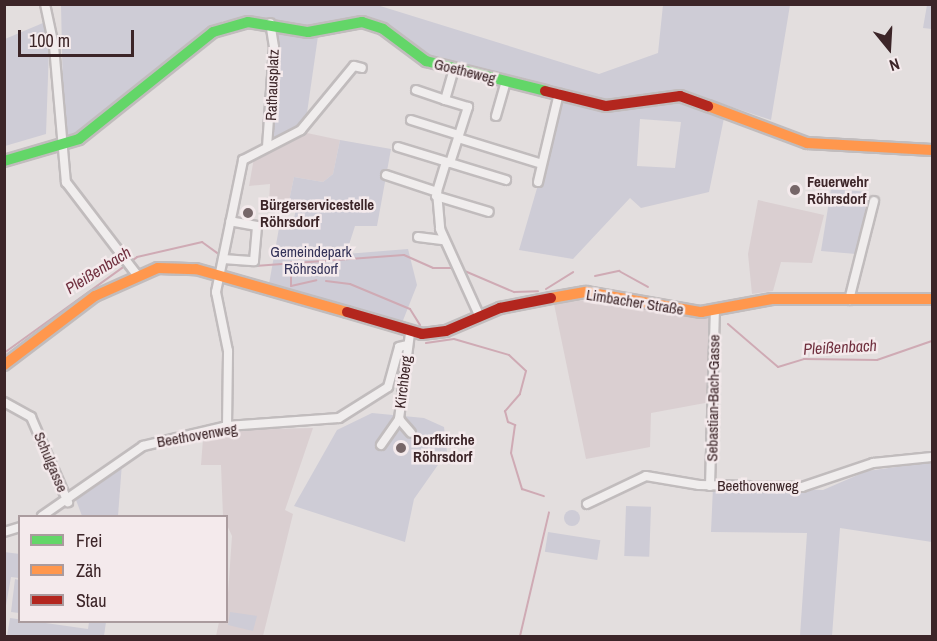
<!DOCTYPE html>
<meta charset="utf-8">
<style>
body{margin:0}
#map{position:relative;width:937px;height:641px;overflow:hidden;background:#e3dede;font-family:"Archivo Narrow",sans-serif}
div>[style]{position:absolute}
.built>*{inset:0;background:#dacfd1}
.green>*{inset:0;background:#ceccd6;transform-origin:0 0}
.round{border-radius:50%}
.stream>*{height:2px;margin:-1px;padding:0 1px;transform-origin:1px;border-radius:1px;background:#cfaab4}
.roads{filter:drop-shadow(2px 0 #c1bcbd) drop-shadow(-2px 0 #c1bcbd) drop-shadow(0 2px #c1bcbd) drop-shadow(0 -2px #c1bcbd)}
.street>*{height:8px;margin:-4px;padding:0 4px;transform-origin:4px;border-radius:4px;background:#f0eded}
.fast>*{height:10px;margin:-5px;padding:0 5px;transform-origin:5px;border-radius:5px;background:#63d668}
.slow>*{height:10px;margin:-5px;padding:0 5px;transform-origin:5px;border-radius:5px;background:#ff974d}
.jam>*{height:10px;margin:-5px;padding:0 5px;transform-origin:5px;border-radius:5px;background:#b3261e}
.dots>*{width:16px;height:16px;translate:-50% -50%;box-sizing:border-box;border:3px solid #f4eaec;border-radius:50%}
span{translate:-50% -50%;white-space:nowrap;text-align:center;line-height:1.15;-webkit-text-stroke:5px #f4eaec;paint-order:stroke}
.street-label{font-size:15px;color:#3c2528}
.poi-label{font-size:15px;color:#3c2528;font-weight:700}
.left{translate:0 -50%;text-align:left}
.park-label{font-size:15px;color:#333258}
.water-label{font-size:16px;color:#702f3e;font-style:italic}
.frame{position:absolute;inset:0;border:6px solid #3c2528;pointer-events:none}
.legend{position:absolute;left:18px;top:515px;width:210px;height:108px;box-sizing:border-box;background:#f4eaec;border:2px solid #aa9b9e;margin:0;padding:8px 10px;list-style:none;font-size:18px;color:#3c2528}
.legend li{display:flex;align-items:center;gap:12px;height:30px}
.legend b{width:30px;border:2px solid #aa9b9e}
.north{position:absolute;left:859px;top:18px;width:60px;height:60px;-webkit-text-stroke:4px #f4eaec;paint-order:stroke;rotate:162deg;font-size:16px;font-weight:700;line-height:24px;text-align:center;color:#3c2528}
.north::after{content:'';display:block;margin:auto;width:21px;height:27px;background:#3c2528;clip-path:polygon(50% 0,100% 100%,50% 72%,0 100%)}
.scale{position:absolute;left:18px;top:30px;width:116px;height:27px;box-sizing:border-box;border:3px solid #3c2528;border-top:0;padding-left:8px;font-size:18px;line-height:21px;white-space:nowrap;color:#3c2528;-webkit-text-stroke:4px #f4eaec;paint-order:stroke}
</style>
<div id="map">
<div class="built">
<div style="clip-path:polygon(307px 133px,340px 140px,333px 174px,323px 182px,294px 177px,288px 206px,269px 203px,270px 184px,249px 186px,254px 158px)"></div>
<div style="clip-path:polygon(758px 200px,824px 215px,812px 263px,781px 262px,773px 291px,752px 294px,748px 254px)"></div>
<div style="clip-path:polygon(617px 296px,715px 311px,716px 401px,651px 413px,650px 447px,586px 459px,554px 304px)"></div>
<div style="clip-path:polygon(313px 428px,285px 510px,293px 514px,263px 636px,216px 636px,219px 622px,226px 622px,232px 536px,223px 516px,221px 465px,201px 465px,203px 439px,227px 430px)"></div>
</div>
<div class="green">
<div style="clip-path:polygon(61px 5px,377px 5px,599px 74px,658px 53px,663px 5px,790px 5px,771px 120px,687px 92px,620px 103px,574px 94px,420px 54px,378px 23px,312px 29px,242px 19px,223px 21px,75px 137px,64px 140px)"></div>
<div style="clip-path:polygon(927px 5px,932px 5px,932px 29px,923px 28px)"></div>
<div style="clip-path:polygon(50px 20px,46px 134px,5px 146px,5px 39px)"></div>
<div style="clip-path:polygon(275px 29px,318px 36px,307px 113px,299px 127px,271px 142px)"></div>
<div style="clip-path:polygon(evenodd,563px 99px,609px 111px,679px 101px,725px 113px,709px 192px,641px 208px,630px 198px,573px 259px,519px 250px,563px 99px,640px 119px,681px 122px,675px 168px,637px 166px,640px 119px)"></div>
<div style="clip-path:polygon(340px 140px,391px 149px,377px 226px,355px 226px,346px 254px,408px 249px,417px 285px,402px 323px,269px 284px,279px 228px,292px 230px,296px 208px,288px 206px,294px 177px,323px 182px,333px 174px)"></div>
<div style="clip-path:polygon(831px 189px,869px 192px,856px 254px,821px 251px)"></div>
<div style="clip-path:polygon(372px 413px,424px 418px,444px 427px,447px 452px,414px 499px,405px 542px,294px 506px,337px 430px)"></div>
<div style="clip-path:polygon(932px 462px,932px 542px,840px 528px,832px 636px,800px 636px,807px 533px,711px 532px,713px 487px,823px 490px,867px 471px)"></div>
<div style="clip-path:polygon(122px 463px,118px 516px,82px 516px,76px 500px)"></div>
<div style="left:626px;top:506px;width:25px;height:50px;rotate:2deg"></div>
<div class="round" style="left:564px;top:510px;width:16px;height:16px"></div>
<div style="left:548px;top:532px;width:53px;height:20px;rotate:9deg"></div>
<div style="clip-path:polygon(4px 552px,20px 554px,19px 578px,11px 577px,5px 611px)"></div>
<div style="clip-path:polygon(15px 579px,19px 580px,19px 613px,11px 612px)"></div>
<div style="clip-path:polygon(230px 612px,257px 616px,253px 631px,228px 625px)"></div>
<div style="clip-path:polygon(10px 618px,88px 629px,89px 622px,106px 622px,104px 636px,7px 636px)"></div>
</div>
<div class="stream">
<div style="left:291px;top:262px;width:24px;rotate:90deg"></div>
<div style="left:291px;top:286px;width:26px;rotate:-13deg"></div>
<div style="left:255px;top:266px;width:149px;rotate:-4.2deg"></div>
<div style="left:404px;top:255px;width:32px;rotate:24deg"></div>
<div style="left:433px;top:268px;width:21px"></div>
<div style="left:460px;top:269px;width:59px;rotate:23.1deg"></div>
<div style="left:514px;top:292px;width:24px;rotate:-2deg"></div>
<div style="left:595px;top:276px;width:25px;rotate:-12deg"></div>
<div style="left:619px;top:271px;width:33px;rotate:29deg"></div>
<div style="left:326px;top:281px;width:24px;rotate:7deg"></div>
<div style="left:350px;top:284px;width:65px;rotate:22.6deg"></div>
<div style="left:410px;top:309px;width:19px;rotate:58deg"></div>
<div style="left:546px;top:289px;width:32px;rotate:-32deg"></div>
<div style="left:728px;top:324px;width:66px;rotate:40.7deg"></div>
<div style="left:778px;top:367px;width:27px;rotate:-17deg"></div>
<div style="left:804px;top:359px;width:73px;rotate:0.8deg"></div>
<div style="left:877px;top:360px;width:58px;rotate:-19.1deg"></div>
<div style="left:426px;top:343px;width:28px;rotate:-8deg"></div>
<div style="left:454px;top:339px;width:57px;rotate:16.2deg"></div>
<div style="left:509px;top:355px;width:23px;rotate:43deg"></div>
<div style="left:526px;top:371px;width:24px;rotate:105deg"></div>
<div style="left:520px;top:394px;width:23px;rotate:131deg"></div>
<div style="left:505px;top:411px;width:11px;rotate:75deg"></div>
<div style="left:508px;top:422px;width:8px;rotate:23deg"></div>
<div style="left:515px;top:425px;width:28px;rotate:98deg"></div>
<div style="left:511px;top:453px;width:38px;rotate:73deg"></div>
<div style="left:522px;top:489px;width:23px;rotate:18deg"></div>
<div style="left:4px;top:353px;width:164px;rotate:-35.8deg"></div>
<div style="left:137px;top:257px;width:67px;rotate:-13deg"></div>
<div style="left:202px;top:242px;width:19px;rotate:36deg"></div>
<div style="left:520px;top:636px;width:127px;rotate:-76.8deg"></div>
</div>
<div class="roads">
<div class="street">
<div style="left:45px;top:4px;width:43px;rotate:77.9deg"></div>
<div style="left:54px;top:46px;width:137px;rotate:85deg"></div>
<div style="left:66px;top:182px;width:117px;rotate:52.6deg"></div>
<div style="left:416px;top:90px;width:31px;rotate:19deg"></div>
<div style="left:496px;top:116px;width:36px;rotate:-74deg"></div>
<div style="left:411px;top:120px;width:50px;rotate:17.4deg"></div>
<div style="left:458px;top:138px;width:85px;rotate:17.2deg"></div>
<div style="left:267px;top:147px;width:100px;rotate:-86deg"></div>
<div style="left:274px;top:47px;width:24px;rotate:-99deg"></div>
<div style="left:398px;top:147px;width:113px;rotate:17deg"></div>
<div style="left:446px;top:162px;width:31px;rotate:107deg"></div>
<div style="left:437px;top:192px;width:37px;rotate:85deg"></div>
<div style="left:440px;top:229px;width:94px;rotate:65.6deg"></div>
<div style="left:450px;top:163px;width:59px;rotate:-72.2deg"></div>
<div style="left:468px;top:107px;width:24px;rotate:-163deg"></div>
<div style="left:445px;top:100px;width:33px;rotate:-74deg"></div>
<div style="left:386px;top:175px;width:54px;rotate:18.4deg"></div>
<div style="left:538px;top:182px;width:91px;rotate:-76.7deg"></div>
<div style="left:436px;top:196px;width:55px;rotate:16.8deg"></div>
<div style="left:418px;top:237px;width:26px;rotate:7deg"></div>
<div style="left:223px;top:259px;width:31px;rotate:4deg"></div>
<div style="left:254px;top:261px;width:35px;rotate:-85deg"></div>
<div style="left:257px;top:226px;width:27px;rotate:-170deg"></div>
<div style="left:849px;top:300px;width:102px;rotate:-75.8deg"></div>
<div style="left:4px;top:402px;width:31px;rotate:29deg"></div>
<div style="left:31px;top:417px;width:93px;rotate:66.5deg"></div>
<div style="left:399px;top:419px;width:18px;rotate:49deg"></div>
<div style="left:227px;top:426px;width:75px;rotate:-89.2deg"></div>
<div style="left:228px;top:351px;width:60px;rotate:-101.5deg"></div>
<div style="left:216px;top:292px;width:135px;rotate:-78.4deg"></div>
<div style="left:243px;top:160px;width:65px;rotate:-27.3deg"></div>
<div style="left:301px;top:130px;width:83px;rotate:-50.4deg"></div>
<div style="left:354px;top:66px;width:8px;rotate:14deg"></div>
<div style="left:381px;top:445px;width:32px;rotate:-55deg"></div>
<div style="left:399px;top:419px;width:87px;rotate:-82.7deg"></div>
<div style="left:710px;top:486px;width:175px;rotate:-88.4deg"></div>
<div style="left:587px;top:504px;width:65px;rotate:-25.4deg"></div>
<div style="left:646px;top:476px;width:54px;rotate:9.6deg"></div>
<div style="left:699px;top:485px;width:103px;rotate:1.1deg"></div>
<div style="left:802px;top:487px;width:75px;rotate:-18.7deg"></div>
<div style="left:873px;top:463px;width:59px;rotate:-5.8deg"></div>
<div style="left:42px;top:516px;width:123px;rotate:-34.7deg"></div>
<div style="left:143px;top:446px;width:86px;rotate:-13.4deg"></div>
<div style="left:227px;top:426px;width:112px;rotate:-4.1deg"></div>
<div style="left:339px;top:418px;width:58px;rotate:-32.3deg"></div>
<div style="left:388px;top:387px;width:41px;rotate:-74.6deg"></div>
<div style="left:399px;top:347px;width:8px;rotate:-14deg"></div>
<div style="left:4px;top:532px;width:17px;rotate:-17deg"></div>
</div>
<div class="fast">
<div style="left:4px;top:161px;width:78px;rotate:-16.3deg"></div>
<div style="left:79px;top:139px;width:171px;rotate:-38.6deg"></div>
<div style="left:213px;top:32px;width:36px;rotate:-16deg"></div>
<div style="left:248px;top:22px;width:61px;rotate:9.5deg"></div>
<div style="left:308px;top:32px;width:55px;rotate:-10.5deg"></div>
<div style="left:362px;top:22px;width:22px;rotate:18deg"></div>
<div style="left:383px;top:29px;width:54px;rotate:36.7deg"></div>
<div style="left:426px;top:61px;width:123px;rotate:14.1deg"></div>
</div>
<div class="slow">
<div style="left:708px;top:106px;width:106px;rotate:20.5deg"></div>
<div style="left:807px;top:143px;width:125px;rotate:3.2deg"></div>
<div style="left:551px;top:298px;width:36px;rotate:-10deg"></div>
<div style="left:586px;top:292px;width:117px;rotate:9.9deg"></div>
<div style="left:701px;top:312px;width:72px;rotate:-10.4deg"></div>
<div style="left:772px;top:299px;width:160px"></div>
<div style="left:4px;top:365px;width:114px;rotate:-37.2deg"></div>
<div style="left:95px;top:296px;width:69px;rotate:-24deg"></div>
<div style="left:158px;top:268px;width:38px;rotate:2deg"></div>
<div style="left:196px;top:269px;width:157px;rotate:15.9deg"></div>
</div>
<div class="jam">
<div style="left:545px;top:91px;width:63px;rotate:13.8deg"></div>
<div style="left:606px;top:106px;width:75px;rotate:-7.7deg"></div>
<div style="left:680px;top:96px;width:30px;rotate:20deg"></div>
<div style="left:347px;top:312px;width:78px;rotate:16.3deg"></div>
<div style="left:422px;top:334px;width:24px;rotate:-7deg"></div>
<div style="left:446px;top:331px;width:59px;rotate:-23.1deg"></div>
<div style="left:500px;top:308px;width:52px;rotate:-11.1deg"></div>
</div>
</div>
<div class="dots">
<div style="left:795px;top:190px;background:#766668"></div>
<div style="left:248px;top:213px;background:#766668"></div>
<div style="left:401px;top:448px;background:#766668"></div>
</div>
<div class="street-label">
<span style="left:465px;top:71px;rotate:14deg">Goetheweg</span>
<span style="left:272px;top:85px;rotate:-88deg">Rathausplatz</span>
<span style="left:635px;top:302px;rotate:9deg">Limbacher Straße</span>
<span style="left:403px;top:382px;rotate:-83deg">Kirchberg</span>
<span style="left:713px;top:398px;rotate:-89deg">Sebastian-Bach-Gasse</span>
<span style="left:197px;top:435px;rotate:-10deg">Beethovenweg</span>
<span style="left:51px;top:462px;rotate:67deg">Schulgasse</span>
<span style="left:758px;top:486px">Beethovenweg</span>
</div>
<div class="poi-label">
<span class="left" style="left:807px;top:190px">Feuerwehr<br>Röhrsdorf</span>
<span class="left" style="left:260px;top:213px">Bürgerservicestelle<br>Röhrsdorf</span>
<span class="left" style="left:413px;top:448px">Dorfkirche<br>Röhrsdorf</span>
</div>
<div class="park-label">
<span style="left:311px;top:260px">Gemeindepark<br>Röhrsdorf</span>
</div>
<div class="water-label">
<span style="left:98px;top:270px;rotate:-32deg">Pleißenbach</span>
<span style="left:840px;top:347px;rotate:-3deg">Pleißenbach</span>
</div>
<div class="frame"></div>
<ul class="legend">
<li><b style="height:8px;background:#63d668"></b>Frei</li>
<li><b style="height:8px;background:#ff974d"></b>Zäh</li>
<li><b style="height:8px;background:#b3261e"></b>Stau</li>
</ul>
<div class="north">N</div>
<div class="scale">100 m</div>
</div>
